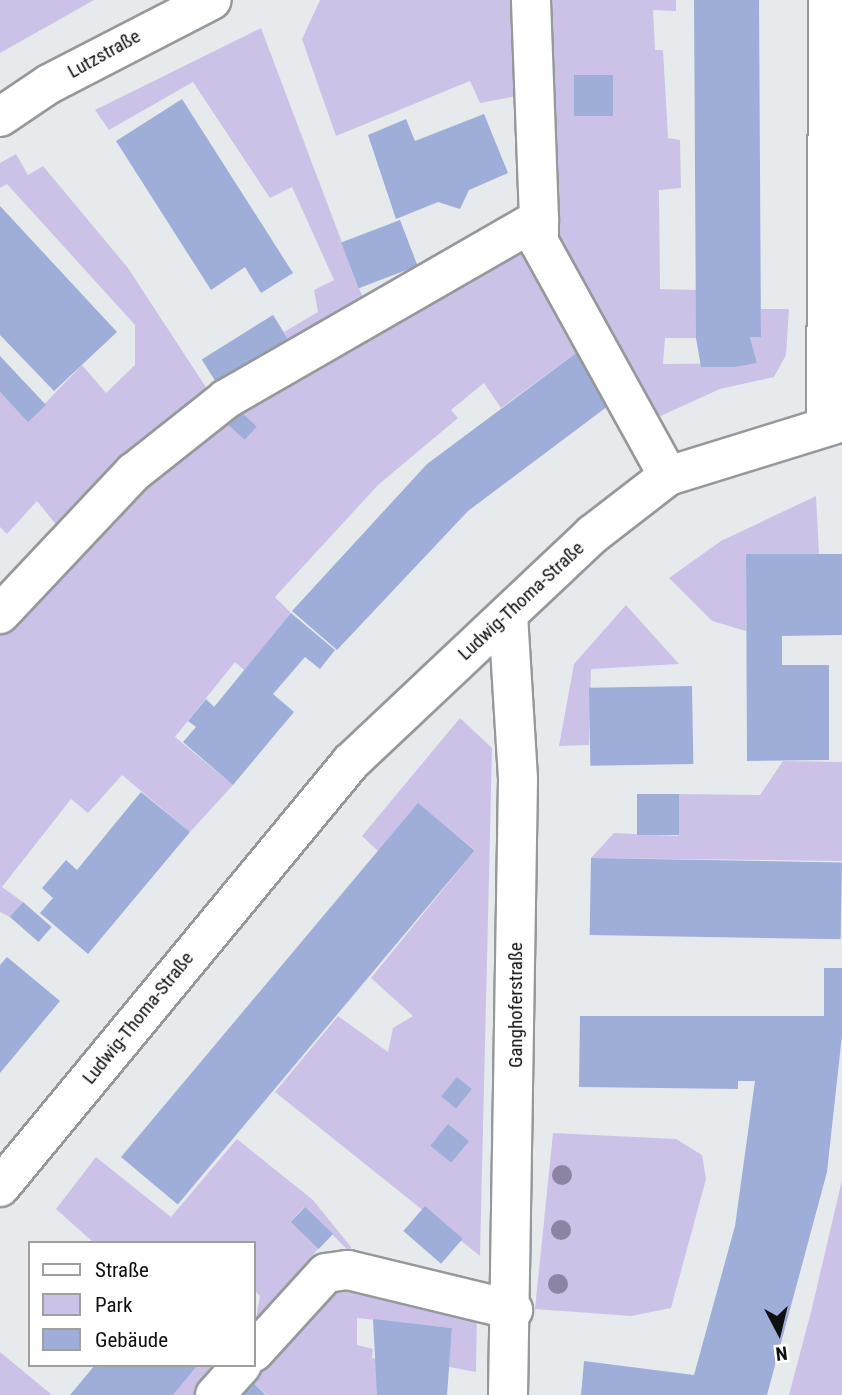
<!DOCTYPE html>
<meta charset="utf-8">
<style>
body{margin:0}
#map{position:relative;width:842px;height:1395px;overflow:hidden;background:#e7eaed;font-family:"Roboto Condensed",sans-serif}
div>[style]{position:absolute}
.green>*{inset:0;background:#ccc2e7}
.building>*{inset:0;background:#9fadd9;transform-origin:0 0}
.roads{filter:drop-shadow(2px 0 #95999c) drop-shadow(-2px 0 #95999c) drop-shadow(0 2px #95999c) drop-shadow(0 -2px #95999c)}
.minor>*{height:38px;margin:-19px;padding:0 19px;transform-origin:19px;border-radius:19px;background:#fff}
.trees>*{width:20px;height:20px;margin:-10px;border-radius:50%;background:#8d83a3}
span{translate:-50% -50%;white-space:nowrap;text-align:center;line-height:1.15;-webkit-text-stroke:7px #fff;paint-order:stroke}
.street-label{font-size:19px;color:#0f1011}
.legend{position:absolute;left:28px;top:1241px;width:228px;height:126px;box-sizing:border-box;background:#fff;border:2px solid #9f9fa0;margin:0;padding:9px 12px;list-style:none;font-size:21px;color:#0f1011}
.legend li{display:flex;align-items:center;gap:14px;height:35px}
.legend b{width:35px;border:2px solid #9f9fa0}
.north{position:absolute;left:744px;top:1297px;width:70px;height:70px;-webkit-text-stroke:5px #fff;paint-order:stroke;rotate:173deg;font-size:19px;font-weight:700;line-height:28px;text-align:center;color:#0f1011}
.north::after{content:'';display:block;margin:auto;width:24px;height:32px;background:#0f1011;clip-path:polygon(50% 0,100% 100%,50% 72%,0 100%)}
</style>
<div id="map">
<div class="green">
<div style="clip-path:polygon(0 0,94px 0,0 53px)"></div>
<div style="clip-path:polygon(320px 0,516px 0,523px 95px,480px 103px,470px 81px,336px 136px,302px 39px)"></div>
<div style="clip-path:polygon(544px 0,676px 0,676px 11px,653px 10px,655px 50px,663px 50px,668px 138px,680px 140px,681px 188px,659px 190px,660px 289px,696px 290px,696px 338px,665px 338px,663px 364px,757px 363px,750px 337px,761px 337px,761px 309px,789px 309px,786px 355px,774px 377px,720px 389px,654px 419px,549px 239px)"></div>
<div style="clip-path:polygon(261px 28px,366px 306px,294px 349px,284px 332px,318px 312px,314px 290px,334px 280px,292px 187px,270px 198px,193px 82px,109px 130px,95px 110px)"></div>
<div style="clip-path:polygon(16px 154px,28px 175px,43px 166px,128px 268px,211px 395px,58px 527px,37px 501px,7px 534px,0 527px,0 392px,28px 421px,82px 365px,106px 393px,135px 365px,135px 325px,7px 184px,0 188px,0 163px)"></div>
<div style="clip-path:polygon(530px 243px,580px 350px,501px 408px,484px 383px,451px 410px,458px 418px,378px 485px,275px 597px,291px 613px,245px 671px,235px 662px,175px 737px,233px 785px,190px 832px,122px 775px,88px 813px,71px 799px,2px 887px,23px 902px,10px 917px,0 912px,0 632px,146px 474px,219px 416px)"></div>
<div style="clip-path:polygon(816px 496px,819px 554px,746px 554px,746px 631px,712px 621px,669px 578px,721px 541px)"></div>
<div style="clip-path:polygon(626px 605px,679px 664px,591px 669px,589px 745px,559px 746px,574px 664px)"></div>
<div style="clip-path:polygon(460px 718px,492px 748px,480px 1256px,275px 1092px,338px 1016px,388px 1052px,393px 1028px,413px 1016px,371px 978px,475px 850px,418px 804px,378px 851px,362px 836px)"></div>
<div style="clip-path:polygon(783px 761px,842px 762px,842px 861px,591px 858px,614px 833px,678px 836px,679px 794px,760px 795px)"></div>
<div style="clip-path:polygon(553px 1133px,676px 1139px,702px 1155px,706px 1179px,671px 1308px,631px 1316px,535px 1309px)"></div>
<div style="clip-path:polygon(237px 1139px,313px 1200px,351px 1247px,350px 1252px,304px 1207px,290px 1222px,318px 1249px,254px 1330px,260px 1296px,254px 1290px,254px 1243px,94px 1243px,56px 1209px,96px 1157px,171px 1217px)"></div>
<div style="clip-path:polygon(842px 1180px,842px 1395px,789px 1395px,812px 1308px)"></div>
<div style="clip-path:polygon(339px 1280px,477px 1311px,476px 1372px,449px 1367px,452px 1328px,357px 1318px,357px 1345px,373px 1349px,372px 1358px,379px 1359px,377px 1395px,267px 1395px,244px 1374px)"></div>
<div style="clip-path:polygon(0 1352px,52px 1395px,0 1395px)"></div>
<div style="clip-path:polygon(198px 1365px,224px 1365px,198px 1395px,173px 1395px)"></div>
</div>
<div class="building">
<div style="clip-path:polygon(694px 0,759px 0,761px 337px,750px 337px,757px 363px,734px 367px,701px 367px,696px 338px)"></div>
<div style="left:574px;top:75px;width:39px;height:41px"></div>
<div style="clip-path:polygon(182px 99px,293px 273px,261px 293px,245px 267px,211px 290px,116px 141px)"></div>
<div style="clip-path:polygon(484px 114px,508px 173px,469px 190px,460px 209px,438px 202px,396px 219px,368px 135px,406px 119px,415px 141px)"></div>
<div style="clip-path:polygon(0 206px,117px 332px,54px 391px,0 335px)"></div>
<div style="left:400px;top:220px;width:49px;height:63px;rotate:69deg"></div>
<div style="left:273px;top:315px;width:40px;height:84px;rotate:58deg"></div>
<div style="clip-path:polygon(580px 350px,612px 403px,468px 511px,337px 650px,292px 611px,427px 464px)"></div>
<div style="clip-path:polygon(0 356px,46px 405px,28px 422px,0 392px)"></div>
<div style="left:240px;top:411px;width:23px;height:18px;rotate:43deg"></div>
<div style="clip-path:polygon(746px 554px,842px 554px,842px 635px,782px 636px,782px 665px,829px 665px,829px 760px,747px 761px)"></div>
<div style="clip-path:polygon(291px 613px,335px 650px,320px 669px,305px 657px,273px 694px,294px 712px,233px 785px,183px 742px,196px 727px,188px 721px,206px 699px,214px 707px)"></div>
<div style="left:692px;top:686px;width:78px;height:103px;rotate:89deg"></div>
<div style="clip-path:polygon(141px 792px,190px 832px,88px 954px,40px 913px,53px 898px,42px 888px,66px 860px,77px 870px)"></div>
<div style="left:637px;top:794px;width:42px;height:41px"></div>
<div style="left:418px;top:803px;width:74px;height:462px;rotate:40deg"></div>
<div style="left:591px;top:858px;width:251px;height:77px;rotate:1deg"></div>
<div style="left:23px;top:902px;width:38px;height:20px;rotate:41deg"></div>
<div style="clip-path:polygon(7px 957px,60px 1001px,0 1073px,0 965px)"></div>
<div style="clip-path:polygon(824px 968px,842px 968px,842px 1035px,827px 1172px,767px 1395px,581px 1395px,584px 1361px,694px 1375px,735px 1226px,755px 1081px,738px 1081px,738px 1089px,579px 1087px,580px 1016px,824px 1016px)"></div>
<div style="left:457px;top:1077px;width:19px;height:25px;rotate:39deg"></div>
<div style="left:448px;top:1124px;width:27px;height:28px;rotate:39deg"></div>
<div style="left:425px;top:1206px;width:50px;height:33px;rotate:41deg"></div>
<div style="left:305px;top:1207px;width:39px;height:21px;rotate:44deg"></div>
<div style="clip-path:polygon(373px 1319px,452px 1328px,447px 1395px,377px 1395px)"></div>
<div style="clip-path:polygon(95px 1365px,198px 1365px,173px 1395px,70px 1395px)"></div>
<div style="clip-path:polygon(244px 1374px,266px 1395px,225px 1395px)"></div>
</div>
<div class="roads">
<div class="minor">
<div style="left:0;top:117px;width:59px;rotate:-34deg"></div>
<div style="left:49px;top:84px;width:183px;rotate:-27.3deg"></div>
<div style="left:539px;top:219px;width:23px;rotate:90deg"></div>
<div style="left:539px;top:242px;width:267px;rotate:61.1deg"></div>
<div style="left:826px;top:426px;width:426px;rotate:-89.7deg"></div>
<div style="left:0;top:614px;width:195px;rotate:-46.7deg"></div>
<div style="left:134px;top:472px;width:117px;rotate:-38.4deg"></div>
<div style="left:226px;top:399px;width:361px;rotate:-29.9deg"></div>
<div style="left:539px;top:219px;width:219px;rotate:-92.1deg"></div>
<div style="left:508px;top:615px;width:164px;rotate:86.5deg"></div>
<div style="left:518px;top:779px;width:616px;rotate:90.93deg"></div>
<div style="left:0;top:1187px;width:551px;rotate:-50.45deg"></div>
<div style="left:351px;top:762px;width:332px;rotate:-43.3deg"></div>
<div style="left:593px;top:534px;width:95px;rotate:-37.7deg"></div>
<div style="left:668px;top:476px;width:182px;rotate:-17.2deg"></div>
<div style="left:254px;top:1352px;width:107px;rotate:-47.7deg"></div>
<div style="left:326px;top:1273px;width:22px;rotate:-8deg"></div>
<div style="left:348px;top:1270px;width:170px;rotate:13.6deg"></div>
<div style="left:215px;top:1395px;width:40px;rotate:-48deg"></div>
</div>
</div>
<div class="trees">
<div style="left:562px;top:1175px"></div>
<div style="left:561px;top:1230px"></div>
<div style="left:558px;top:1284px"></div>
</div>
<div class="street-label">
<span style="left:104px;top:54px;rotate:-29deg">Lutzstraße</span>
<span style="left:521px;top:601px;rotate:-43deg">Ludwig-Thoma-Straße</span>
<span style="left:516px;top:1005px;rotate:-90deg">Ganghoferstraße</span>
<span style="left:138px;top:1018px;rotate:-51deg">Ludwig-Thoma-Straße</span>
</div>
<ul class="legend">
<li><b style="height:9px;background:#fff"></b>Straße</li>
<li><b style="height:19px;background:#ccc2e7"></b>Park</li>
<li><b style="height:19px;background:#9fadd9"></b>Gebäude</li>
</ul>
<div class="north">N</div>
</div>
